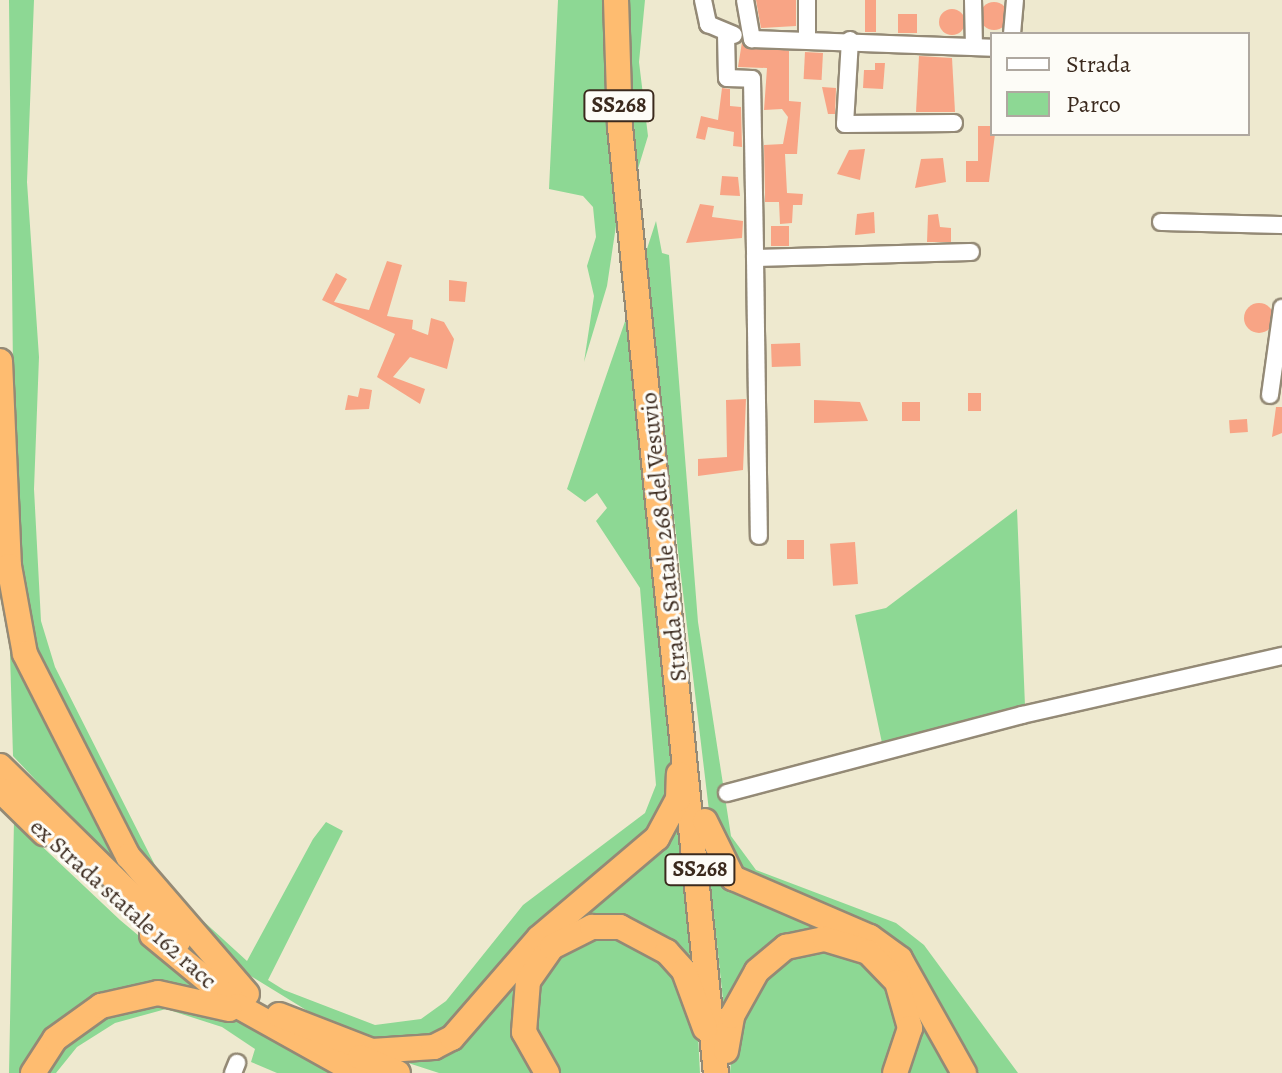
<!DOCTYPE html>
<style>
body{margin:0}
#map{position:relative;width:1282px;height:1073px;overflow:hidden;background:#eee9cf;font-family:Alegreya,serif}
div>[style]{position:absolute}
.green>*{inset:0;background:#8dd894}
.building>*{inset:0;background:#f8a485;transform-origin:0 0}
.round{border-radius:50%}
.roads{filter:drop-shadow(2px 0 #948a76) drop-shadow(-2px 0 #948a76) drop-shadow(0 2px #948a76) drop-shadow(0 -2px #948a76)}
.minor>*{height:16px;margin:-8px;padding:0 8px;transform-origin:8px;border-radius:8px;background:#fff}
.highway>*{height:24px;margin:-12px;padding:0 12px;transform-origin:12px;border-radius:12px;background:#febc70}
span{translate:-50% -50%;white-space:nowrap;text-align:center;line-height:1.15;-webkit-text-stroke:6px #fdfcf7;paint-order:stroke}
.shield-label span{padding:2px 6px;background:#fdfcf7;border:2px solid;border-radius:6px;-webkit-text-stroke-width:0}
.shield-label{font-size:22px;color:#3b2a1e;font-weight:700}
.street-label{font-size:24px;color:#3b2a1e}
.legend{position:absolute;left:990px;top:32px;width:260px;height:104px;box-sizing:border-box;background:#fdfcf7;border:2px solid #afa8a0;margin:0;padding:10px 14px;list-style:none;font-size:24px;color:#3b2a1e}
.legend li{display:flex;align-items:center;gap:16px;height:40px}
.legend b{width:40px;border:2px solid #afa8a0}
</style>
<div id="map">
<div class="green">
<div style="clip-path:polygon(9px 0,34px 0,27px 182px,39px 357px,34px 489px,41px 621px,55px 667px,166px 887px,247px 961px,313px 839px,326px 822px,343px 831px,268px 980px,284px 990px,375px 1025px,421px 1019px,446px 1001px,523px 905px,645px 813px,656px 785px,640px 588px,596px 521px,607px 508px,597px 493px,585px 502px,567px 489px,630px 307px,675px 783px,657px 823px,447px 1033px,402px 1045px,342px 1032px,228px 962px,160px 892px,43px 679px,15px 556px)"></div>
<div style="clip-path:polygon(558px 0,608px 0,620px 199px,607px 286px,584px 362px,594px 296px,587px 266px,596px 237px,593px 207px,583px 196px,549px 189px)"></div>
<div style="clip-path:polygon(626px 0,645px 0,639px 62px,648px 136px,637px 172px)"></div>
<div style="clip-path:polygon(656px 221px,662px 253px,669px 255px,698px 622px,731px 836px,756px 870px,896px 923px,924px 945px,1018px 1073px,974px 1073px,914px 961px,740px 871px,710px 819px,652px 333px,645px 255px)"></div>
<div style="clip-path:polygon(1017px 509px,1025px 706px,882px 743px,855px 615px,886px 608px)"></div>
<div style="clip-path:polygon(9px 619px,145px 896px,13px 756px)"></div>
<div style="clip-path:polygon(682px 810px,702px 989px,667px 938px,621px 920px,526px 973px,539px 1073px,439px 1073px,399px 1060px,497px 999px)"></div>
<div style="clip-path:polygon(14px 820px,120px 920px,207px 993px,145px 984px,99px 995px,59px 1020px,20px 1073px,9px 1073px)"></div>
<div style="clip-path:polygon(707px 852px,761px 902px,834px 925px,883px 948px,904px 972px,959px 1073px,902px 1073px,915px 1026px,908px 987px,895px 964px,856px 937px,810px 933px,772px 946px,747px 970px,724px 1009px)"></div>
<div style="clip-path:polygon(604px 934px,658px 951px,697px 1015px,700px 1073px,555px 1073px,546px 1063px,529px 1009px,552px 957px)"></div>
<div style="clip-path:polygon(818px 944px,881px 970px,902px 1023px,886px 1073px,730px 1073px,734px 1028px,775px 962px)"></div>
<div style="clip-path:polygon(127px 1001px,228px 1014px,332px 1073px,277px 1073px,251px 1062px,255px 1049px,222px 1027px,166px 1009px,115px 1023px,77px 1047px,56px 1073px,35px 1073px)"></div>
</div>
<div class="building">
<div style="clip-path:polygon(756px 0,796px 0,796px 26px,761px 28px)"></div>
<div style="left:865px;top:0;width:11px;height:32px"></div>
<div class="round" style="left:980px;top:2px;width:28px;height:28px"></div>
<div class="round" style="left:939px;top:9px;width:26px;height:26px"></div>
<div style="left:898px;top:14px;width:19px;height:19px"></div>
<div style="clip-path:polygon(742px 42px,789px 51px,789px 101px,801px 102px,797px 154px,785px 154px,787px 193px,803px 194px,802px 205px,793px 205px,792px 223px,780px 224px,779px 202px,765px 202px,765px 194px,764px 145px,783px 144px,788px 117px,782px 109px,764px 110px,767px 68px,738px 67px)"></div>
<div style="left:805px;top:52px;width:18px;height:27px;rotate:3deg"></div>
<div style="clip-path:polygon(919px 56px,952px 58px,955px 112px,916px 112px)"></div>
<div style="clip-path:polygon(875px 63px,885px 63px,883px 89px,863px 88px,864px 70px,875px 70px)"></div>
<div style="clip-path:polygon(822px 87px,836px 88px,835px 114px,828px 114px)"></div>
<div style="clip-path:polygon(722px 88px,730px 89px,730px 106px,741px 107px,742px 147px,733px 146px,734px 132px,708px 127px,705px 140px,696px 138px,701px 116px,718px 120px)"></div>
<div style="clip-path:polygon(978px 126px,992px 126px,995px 134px,989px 182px,966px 182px,966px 161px,978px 161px)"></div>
<div style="clip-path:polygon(865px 149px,860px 180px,837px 174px,849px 150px)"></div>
<div style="clip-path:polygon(943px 158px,946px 182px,915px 188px,921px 159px)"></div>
<div style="clip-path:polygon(722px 176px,738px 177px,740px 196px,720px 195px)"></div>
<div style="clip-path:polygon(700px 204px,714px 206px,712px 217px,743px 221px,742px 238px,686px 243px)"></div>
<div style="clip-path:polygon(874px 212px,875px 233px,855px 235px,857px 214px)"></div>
<div style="clip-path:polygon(938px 214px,940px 227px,951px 228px,951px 242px,927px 242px,928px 215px)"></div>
<div style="left:789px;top:226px;width:20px;height:18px;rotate:90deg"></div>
<div style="clip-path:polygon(387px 261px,402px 265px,387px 316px,413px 320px,412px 329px,428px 335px,431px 318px,444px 322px,454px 339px,447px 369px,410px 357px,393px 377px,425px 389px,420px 404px,377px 377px,395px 334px,322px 300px,336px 273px,347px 279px,334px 302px,369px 310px)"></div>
<div style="clip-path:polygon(449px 280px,467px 282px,465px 302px,449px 301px)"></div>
<div class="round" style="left:1244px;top:303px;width:30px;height:30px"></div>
<div style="left:800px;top:343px;width:23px;height:29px;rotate:88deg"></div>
<div style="clip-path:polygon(360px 388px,372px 390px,369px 409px,345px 410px,348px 395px,358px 397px)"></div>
<div style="left:968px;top:393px;width:13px;height:18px"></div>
<div style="clip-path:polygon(746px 399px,743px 470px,698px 476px,698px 459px,727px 457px,726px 400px)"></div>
<div style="clip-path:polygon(814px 400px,860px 402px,868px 421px,814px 423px)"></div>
<div style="left:902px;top:402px;width:18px;height:19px"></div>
<div style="clip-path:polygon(1276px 407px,1282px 407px,1282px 433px,1272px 437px)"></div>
<div style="left:1247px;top:419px;width:13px;height:18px;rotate:86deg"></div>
<div style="left:787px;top:540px;width:17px;height:19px"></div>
<div style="left:855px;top:542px;width:42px;height:25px;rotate:86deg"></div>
</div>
<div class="roads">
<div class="minor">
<div style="left:703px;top:0;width:25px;rotate:78deg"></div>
<div style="left:708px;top:24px;width:28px;rotate:23deg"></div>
<div style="left:745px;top:0;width:40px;rotate:80deg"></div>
<div style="left:752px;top:39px;width:240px;rotate:2.1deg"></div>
<div style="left:807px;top:0;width:37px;rotate:90deg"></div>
<div style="left:973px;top:0;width:47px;rotate:88.8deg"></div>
<div style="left:726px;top:34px;width:44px;rotate:88.7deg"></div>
<div style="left:727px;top:78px;width:25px;rotate:2deg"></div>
<div style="left:752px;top:79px;width:179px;rotate:89deg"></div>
<div style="left:755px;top:258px;width:216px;rotate:-1.6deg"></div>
<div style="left:1012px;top:34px;width:34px;rotate:-85deg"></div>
<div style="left:850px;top:40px;width:84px;rotate:93.4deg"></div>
<div style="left:845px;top:124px;width:109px;rotate:-0.5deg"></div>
<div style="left:1161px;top:222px;width:121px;rotate:1.4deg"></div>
<div style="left:755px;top:258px;width:278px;rotate:89.2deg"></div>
<div style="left:1270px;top:395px;width:88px;rotate:-82.1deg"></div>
<div style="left:727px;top:793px;width:305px;rotate:-14.8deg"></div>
<div style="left:1022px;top:715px;width:267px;rotate:-12.8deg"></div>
<div style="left:233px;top:1073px;width:11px;rotate:-68deg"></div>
</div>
<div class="highway">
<div style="left:616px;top:0;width:127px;rotate:88.2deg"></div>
<div style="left:620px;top:127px;width:951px;rotate:84.21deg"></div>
<div style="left:0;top:361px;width:205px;rotate:87.5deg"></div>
<div style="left:9px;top:566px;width:89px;rotate:79.7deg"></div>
<div style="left:25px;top:654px;width:227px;rotate:63deg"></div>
<div style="left:128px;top:856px;width:182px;rotate:49.2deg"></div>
<div style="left:0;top:766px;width:250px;rotate:44.5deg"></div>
<div style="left:0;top:790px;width:62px;rotate:44.3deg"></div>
<div style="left:705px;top:821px;width:64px;rotate:63.8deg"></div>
<div style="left:733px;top:878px;width:149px;rotate:23.3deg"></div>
<div style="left:870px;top:937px;width:37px;rotate:36deg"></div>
<div style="left:900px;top:959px;width:131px;rotate:60.7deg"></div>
<div style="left:152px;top:935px;width:112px;rotate:39.5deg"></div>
<div style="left:238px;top:1006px;width:137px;rotate:29.2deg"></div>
<div style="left:279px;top:1015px;width:100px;rotate:21.2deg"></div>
<div style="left:372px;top:1051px;width:62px;rotate:-3.7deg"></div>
<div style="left:434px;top:1047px;width:20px;rotate:-27deg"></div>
<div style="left:452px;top:1038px;width:133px;rotate:-49deg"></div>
<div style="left:539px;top:938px;width:155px;rotate:-40.3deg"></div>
<div style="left:657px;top:838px;width:44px;rotate:-61.7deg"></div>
<div style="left:678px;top:799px;width:25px;rotate:-88deg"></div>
<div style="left:726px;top:1051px;width:36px;rotate:-80deg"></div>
<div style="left:732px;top:1016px;width:51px;rotate:-60.9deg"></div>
<div style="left:757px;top:971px;width:38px;rotate:-40deg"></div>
<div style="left:786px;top:947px;width:40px;rotate:-12deg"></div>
<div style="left:825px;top:939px;width:45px;rotate:16.8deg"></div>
<div style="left:868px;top:952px;width:42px;rotate:46deg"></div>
<div style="left:897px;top:982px;width:48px;rotate:74.2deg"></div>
<div style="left:910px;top:1028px;width:47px;rotate:108.4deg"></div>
<div style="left:360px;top:1057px;width:41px;rotate:22.8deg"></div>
<div style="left:33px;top:1073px;width:40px;rotate:-57.1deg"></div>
<div style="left:55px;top:1039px;width:57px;rotate:-35.7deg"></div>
<div style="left:101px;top:1006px;width:58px;rotate:-12.8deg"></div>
<div style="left:158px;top:993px;width:73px;rotate:12.7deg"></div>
<div style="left:547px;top:1073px;width:47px;rotate:-119.3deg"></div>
<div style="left:524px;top:1032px;width:51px;rotate:-85.5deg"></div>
<div style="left:528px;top:981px;width:42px;rotate:-54.8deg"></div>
<div style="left:552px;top:947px;width:45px;rotate:-26.6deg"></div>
<div style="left:592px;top:927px;width:28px"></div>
<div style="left:620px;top:927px;width:53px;rotate:28deg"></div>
<div style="left:667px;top:952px;width:25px;rotate:48deg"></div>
<div style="left:684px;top:971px;width:61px;rotate:69.8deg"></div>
</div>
</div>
<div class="shield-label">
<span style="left:619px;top:106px">SS268</span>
<span style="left:700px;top:870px">SS268</span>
</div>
<div class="street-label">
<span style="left:664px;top:537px;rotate:-96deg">Strada Statale 268 del Vesuvio</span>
<span style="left:123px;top:904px;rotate:42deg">ex Strada statale 162 racc</span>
</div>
<ul class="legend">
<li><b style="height:10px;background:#fff"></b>Strada</li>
<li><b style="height:22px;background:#8dd894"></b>Parco</li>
</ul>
</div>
